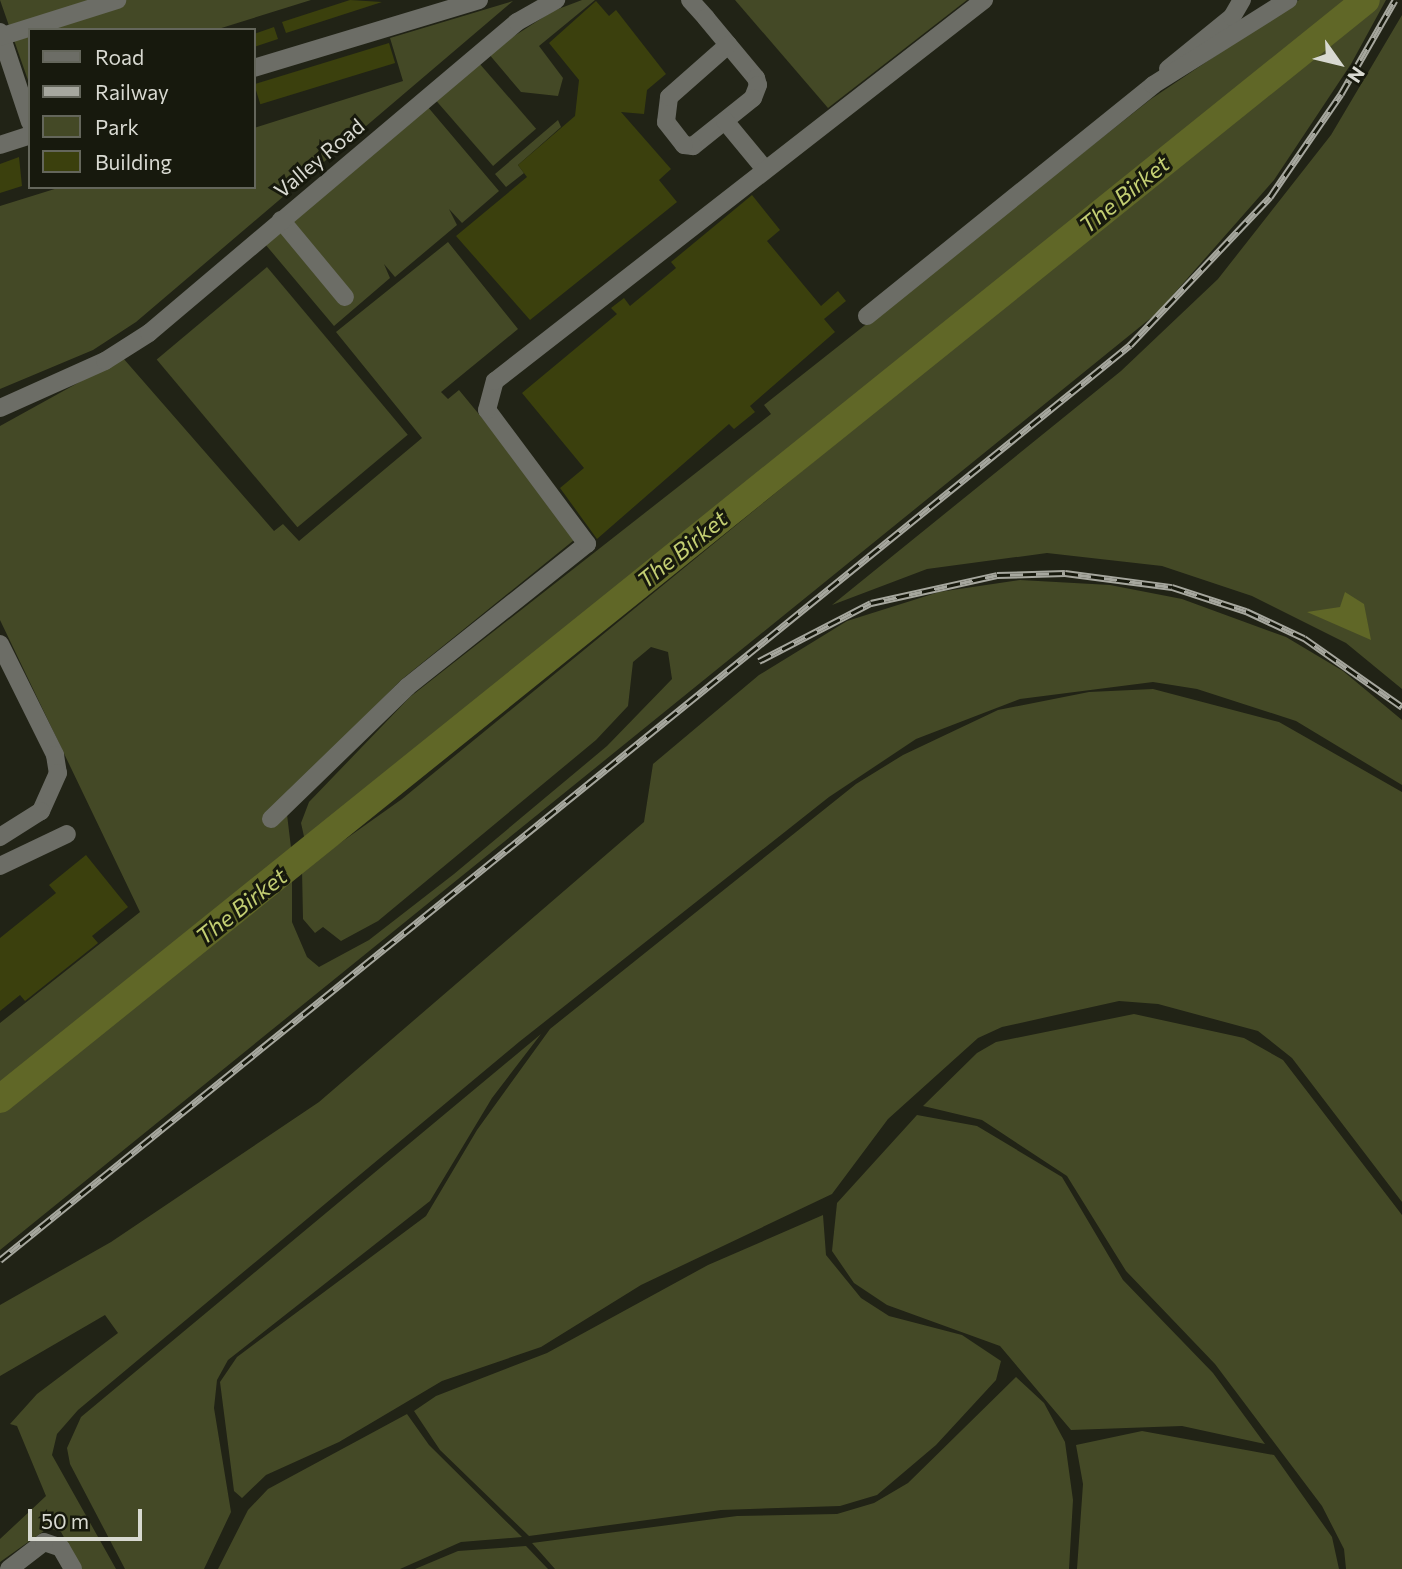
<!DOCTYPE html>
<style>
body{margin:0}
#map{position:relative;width:1402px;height:1569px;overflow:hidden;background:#212316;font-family:Commissioner,sans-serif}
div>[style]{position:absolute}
.green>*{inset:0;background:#444926;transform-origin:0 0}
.water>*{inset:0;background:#606727}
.river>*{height:28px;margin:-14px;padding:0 14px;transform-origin:14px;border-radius:14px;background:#606727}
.building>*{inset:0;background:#3b400d;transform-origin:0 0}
.minor>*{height:18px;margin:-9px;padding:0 9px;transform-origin:9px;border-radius:9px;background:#6c6d66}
.rail>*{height:7px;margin-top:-3.5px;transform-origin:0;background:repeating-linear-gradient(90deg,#17190d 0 13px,#a6a79e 0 26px);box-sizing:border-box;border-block:2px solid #a6a79e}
span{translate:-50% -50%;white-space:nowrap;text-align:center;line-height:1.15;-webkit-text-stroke:6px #17190d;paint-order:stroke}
.street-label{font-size:21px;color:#d8d9d1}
.water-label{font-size:23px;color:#c3ce72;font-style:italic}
.legend{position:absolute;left:28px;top:28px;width:228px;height:161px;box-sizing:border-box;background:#17190d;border:2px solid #64665b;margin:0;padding:9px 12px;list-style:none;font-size:21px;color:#d8d9d1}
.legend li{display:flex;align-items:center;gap:14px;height:35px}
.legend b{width:35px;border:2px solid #64665b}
.north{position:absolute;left:1304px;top:28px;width:70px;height:70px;-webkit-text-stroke:5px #17190d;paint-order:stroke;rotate:124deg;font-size:19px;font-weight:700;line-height:28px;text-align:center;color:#d8d9d1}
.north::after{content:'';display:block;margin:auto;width:24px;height:32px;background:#d8d9d1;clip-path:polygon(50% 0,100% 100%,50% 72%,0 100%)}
.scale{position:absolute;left:28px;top:1509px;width:114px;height:32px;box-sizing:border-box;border:4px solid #d8d9d1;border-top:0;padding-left:9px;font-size:21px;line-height:24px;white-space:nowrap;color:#d8d9d1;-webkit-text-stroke:5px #17190d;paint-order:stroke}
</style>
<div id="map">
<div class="green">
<div style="clip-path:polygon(0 0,311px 0,215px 30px,30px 30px,30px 86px)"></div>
<div style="clip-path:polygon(582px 0,595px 0,539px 46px,563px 78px,558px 96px,521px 92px,488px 53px,553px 11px)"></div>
<div style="clip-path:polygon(735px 0,967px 0,828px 108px)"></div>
<div style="clip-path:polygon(1299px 0,1359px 0,307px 850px,301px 823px,309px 802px,410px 697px,771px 414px,764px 405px,1151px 99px)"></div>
<div style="clip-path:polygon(1377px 0,1386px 0,1351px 64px,1274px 180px,1157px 313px,0 1250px,0 1111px,292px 875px,292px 922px,307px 957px,319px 967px,369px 940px,454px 874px,607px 746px,672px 679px,668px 652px,651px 647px,633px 662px,628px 706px,596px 740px,378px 921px,341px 941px,323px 927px,315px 933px,303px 919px,302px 870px,402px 799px)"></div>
<div style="clip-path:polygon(513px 1px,136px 322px,93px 350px,0 389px,0 206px,61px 187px,254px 187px,254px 128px,403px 81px,390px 38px)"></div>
<div style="clip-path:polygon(1402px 15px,1402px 689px,1346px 643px,1252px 596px,1162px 566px,1047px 553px,927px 569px,832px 605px,1121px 371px,1218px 279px,1331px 135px)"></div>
<div style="left:479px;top:63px;width:87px;height:57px;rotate:49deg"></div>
<div style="clip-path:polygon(427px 106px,499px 191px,462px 223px,449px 209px,457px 225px,395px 277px,384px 264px,390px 278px,334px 326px,265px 244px)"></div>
<div style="clip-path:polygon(558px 120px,561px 127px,518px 165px,524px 173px,506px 187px,495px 174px)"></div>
<div style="clip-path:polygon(448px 242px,518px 329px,441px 392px,448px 399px,459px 390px,579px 536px,401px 680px,285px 798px,293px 864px,253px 885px,0 1089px,0 1023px,140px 912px,0 620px,0 426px,123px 358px,274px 531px,283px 524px,299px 541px,422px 438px,336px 332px)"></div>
<div style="left:267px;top:267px;width:219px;height:144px;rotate:50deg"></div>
<div style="clip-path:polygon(1020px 580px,1110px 585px,1182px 599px,1286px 637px,1343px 671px,1402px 720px,1402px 785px,1296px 721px,1197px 689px,1153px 682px,1020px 699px,916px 739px,829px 797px,519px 1042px,78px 1410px,57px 1434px,52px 1455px,116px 1569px,82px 1569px,61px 1532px,48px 1528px,0 1562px,0 1539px,46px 1496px,17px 1426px,10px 1424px,37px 1394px,118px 1333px,105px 1315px,0 1376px,0 1305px,111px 1242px,319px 1102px,644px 822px,653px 764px,759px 675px,847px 621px,939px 592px)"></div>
<div style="clip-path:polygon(1153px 689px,1279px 722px,1402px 792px,1402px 1202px,1292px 1058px,1258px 1031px,1158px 1004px,1119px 1001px,1002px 1027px,978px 1038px,888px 1119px,832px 1194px,641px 1285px,541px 1347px,442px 1381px,339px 1442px,266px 1475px,242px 1498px,234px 1491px,220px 1382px,237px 1357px,426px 1216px,477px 1130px,550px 1029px,856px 784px,903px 755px,998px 710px,1089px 692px)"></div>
<div style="clip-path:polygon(1134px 1014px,1244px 1038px,1283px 1060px,1402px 1215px,1402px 1569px,1346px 1569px,1344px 1549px,1322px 1506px,1215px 1364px,1126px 1271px,1067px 1176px,982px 1120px,923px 1106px,977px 1053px,996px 1042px)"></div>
<div style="clip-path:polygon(541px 1034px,492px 1098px,430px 1201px,228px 1360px,217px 1380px,214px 1408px,231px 1512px,204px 1569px,125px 1569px,70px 1464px,67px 1448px,81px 1417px)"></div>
<div style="clip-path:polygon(917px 1115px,977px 1126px,1062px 1177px,1123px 1280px,1213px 1373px,1265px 1444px,1182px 1426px,1071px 1430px,1000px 1346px,887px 1305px,854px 1283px,832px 1251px,837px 1203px)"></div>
<div style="clip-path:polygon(823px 1215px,826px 1255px,861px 1298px,889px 1316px,962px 1335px,1001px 1361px,996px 1380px,936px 1445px,877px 1495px,840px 1506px,721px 1510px,529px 1536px,440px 1450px,414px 1411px,436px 1396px,547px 1353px,708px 1265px)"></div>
<div style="clip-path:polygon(1016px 1377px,1044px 1403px,1065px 1442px,1073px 1500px,1069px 1569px,555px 1569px,532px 1543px,737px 1516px,837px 1514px,874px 1503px,908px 1483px)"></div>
<div style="clip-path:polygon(407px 1414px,429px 1445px,522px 1537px,461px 1542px,400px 1569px,218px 1569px,248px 1510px,268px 1489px)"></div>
<div style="clip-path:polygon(1142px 1431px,1274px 1455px,1332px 1537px,1339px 1569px,1077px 1569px,1083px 1484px,1076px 1445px)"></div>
<div style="clip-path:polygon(526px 1546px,548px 1569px,415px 1569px,458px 1551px)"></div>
</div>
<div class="water">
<div style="clip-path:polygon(1345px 592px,1364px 604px,1371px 640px,1307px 612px,1340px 607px)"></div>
</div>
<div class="river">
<div style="left:0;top:1099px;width:1753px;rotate:-38.82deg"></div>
</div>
<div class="building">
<div style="clip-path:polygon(350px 0,382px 2px,286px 33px,282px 22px)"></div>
<div style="clip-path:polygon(596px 1px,609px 16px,616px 10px,666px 74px,647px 90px,644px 114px,621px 112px,671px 169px,659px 180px,677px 202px,530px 320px,456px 236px,527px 177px,518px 165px,575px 116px,579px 80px,549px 43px)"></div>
<div style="clip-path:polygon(274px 27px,278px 39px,254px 47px,254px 34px)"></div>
<div style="left:389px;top:43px;width:21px;height:141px;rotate:73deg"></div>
<div style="clip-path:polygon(19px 157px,22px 186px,0 193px,0 164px)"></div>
<div style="clip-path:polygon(752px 195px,780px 230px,767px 241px,821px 306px,838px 291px,846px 301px,824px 319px,835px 332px,750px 406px,755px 412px,734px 429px,729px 424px,597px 539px,560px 488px,584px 468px,522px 393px,617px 314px,611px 308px,624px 298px,630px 306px,676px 268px,671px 262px)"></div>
<div style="clip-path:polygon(86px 855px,128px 907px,92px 936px,98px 943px,25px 1001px,20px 995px,0 1011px,0 938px,56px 893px,49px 885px)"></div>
</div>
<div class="minor">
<div style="left:690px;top:0;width:24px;rotate:48deg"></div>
<div style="left:706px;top:18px;width:78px;rotate:50.2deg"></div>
<div style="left:756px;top:78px;width:7px;rotate:74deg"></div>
<div style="left:758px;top:85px;width:14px;rotate:111deg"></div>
<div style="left:753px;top:98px;width:77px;rotate:141.3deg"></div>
<div style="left:693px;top:146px;width:9px;rotate:-174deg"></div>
<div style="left:684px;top:145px;width:29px;rotate:-128deg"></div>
<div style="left:666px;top:122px;width:25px;rotate:-83deg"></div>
<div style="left:669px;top:97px;width:79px;rotate:-41.4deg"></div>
<div style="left:0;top:32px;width:95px;rotate:71.6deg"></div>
<div style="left:0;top:37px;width:123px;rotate:-17.5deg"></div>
<div style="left:254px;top:68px;width:235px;rotate:-16.8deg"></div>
<div style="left:1168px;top:69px;width:82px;rotate:-39.1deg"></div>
<div style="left:1232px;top:17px;width:20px;rotate:-60deg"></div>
<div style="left:725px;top:121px;width:60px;rotate:50.4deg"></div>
<div style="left:0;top:145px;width:32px;rotate:-18deg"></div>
<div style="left:281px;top:220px;width:100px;rotate:50.3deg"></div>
<div style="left:867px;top:316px;width:368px;rotate:-38.9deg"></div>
<div style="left:1153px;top:85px;width:160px;rotate:-32.2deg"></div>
<div style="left:0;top:408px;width:115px;rotate:-24.1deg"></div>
<div style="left:105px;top:361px;width:52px;rotate:-32.5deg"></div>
<div style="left:149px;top:333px;width:482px;rotate:-40.2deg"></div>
<div style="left:517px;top:22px;width:45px;rotate:-29.4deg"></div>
<div style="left:0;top:644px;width:124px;rotate:63.6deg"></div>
<div style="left:55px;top:755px;width:18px;rotate:81deg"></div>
<div style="left:58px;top:773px;width:42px;rotate:114.1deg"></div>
<div style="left:41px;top:811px;width:49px;rotate:147.6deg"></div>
<div style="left:271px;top:819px;width:190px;rotate:-44.1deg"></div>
<div style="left:407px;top:687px;width:230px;rotate:-38.5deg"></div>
<div style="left:587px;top:544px;width:167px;rotate:-126.7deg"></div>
<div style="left:487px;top:410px;width:30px;rotate:-75deg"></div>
<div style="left:495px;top:381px;width:620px;rotate:-37.92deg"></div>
<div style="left:0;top:866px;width:74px;rotate:-25.5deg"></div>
<div style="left:9px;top:1569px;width:44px;rotate:-37.6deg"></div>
<div style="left:44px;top:1542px;width:18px;rotate:19deg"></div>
<div style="left:61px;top:1548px;width:24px;rotate:60deg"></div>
</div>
<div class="rail">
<div style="left:759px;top:661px;width:126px;rotate:-27.4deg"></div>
<div style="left:871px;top:603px;width:129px;rotate:-12.5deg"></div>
<div style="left:997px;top:575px;width:68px;rotate:-1.7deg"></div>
<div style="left:1065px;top:573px;width:108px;rotate:7.5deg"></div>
<div style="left:1172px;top:587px;width:78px;rotate:18deg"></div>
<div style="left:1246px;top:611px;width:64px;rotate:25deg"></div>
<div style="left:1304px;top:638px;width:120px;rotate:35.1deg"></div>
<div style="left:0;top:1260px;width:1454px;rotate:-39deg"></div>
<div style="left:1130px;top:345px;width:204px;rotate:-46.6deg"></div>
<div style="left:1270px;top:197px;width:125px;rotate:-55.4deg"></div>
<div style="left:1341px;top:94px;width:108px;rotate:-60.1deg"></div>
</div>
<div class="street-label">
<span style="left:319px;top:158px;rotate:-40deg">Valley Road</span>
</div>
<div class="water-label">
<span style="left:1124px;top:194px;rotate:-39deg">The Birket</span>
<span style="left:682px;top:549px;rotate:-39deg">The Birket</span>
<span style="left:241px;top:906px;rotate:-38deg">The Birket</span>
</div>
<ul class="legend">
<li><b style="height:9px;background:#6c6d66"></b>Road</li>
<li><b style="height:9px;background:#a6a79e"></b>Railway</li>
<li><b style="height:19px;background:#444926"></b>Park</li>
<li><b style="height:19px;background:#3b400d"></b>Building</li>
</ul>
<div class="north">N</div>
<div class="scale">50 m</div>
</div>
